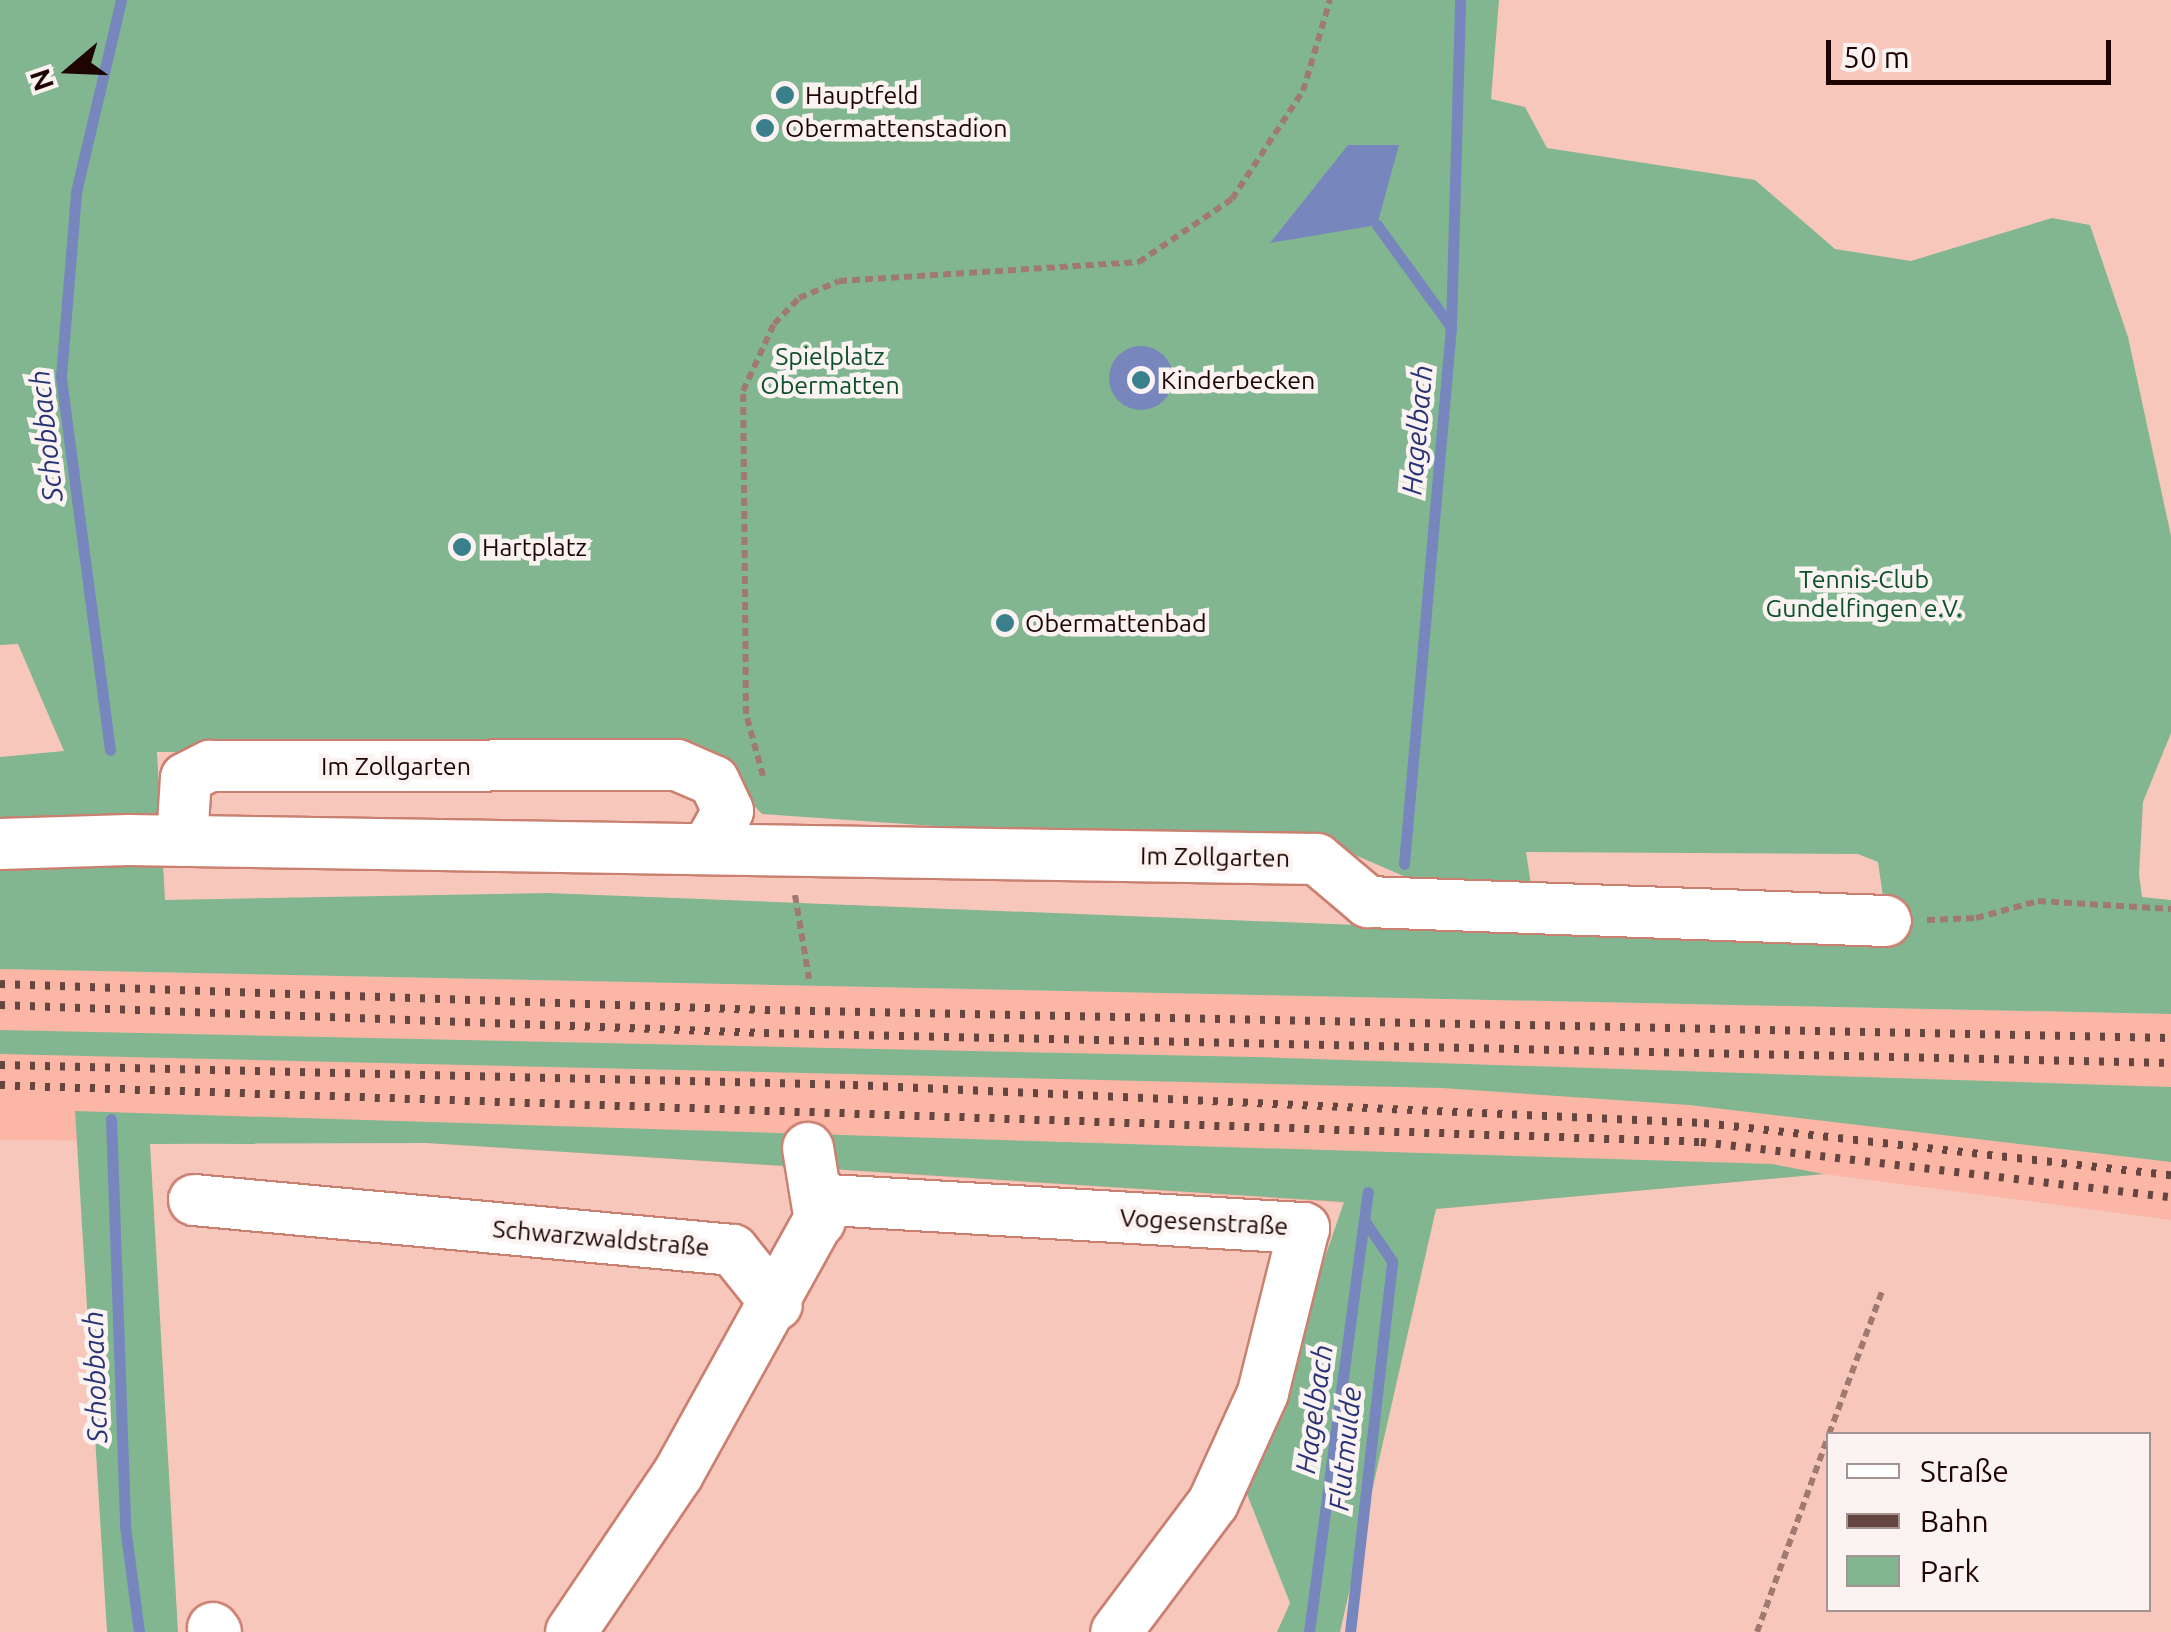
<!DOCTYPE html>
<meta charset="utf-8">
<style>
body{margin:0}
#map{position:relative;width:2171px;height:1632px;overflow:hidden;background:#f7c7bc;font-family:Ubuntu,sans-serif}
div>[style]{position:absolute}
.built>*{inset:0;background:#fbb6a6}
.green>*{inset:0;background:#81b690}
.water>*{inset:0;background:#7886be}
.round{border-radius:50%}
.stream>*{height:11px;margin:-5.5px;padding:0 5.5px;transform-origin:5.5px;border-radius:5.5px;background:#7886be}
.path>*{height:6px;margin-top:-3px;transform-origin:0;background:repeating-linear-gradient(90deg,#a07971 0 8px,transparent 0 13px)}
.roads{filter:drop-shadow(2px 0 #ca8070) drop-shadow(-2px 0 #ca8070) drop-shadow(0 2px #ca8070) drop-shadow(0 -2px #ca8070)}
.minor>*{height:50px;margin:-25px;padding:0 25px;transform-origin:25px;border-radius:25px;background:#fff}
.rail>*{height:8px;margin-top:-4px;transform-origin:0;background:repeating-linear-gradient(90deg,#65453f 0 5px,transparent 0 15px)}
.dots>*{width:28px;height:28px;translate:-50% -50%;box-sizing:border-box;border:5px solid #fbf3f1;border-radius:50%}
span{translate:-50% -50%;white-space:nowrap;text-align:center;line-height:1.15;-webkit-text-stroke:9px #fbf3f1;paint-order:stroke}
.poi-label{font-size:25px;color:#1e0502}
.left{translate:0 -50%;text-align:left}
.park-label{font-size:25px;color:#0c512a}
.street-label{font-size:25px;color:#1e0502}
.water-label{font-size:28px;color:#293377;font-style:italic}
.legend{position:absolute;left:1826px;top:1432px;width:325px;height:180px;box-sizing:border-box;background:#fbf3f1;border:2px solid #a39491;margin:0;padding:12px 18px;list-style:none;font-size:30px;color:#1e0502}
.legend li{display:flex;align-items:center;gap:20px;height:50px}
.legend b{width:50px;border:2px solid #a39491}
.north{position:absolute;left:20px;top:20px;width:100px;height:100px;-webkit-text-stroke:8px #fbf3f1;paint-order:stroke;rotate:251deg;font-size:28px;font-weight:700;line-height:40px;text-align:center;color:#1e0502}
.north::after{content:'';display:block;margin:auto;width:35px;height:45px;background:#1e0502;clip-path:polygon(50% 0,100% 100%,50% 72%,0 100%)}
.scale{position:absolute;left:1826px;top:40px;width:285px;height:45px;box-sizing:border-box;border:5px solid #1e0502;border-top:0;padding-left:12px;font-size:30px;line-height:35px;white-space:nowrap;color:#1e0502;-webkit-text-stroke:8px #fbf3f1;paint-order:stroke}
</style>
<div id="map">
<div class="built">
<div style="clip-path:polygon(0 969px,2171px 1014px,2171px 1220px,1824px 1174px,1436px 1209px,427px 1143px,0 1140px)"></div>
</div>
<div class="green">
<div style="clip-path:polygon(evenodd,0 0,1499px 0,1491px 99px,1525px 107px,1547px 148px,1755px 180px,1835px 249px,1911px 261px,2052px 218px,2090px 225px,2128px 337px,2171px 536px,2171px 733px,2143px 802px,2139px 874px,2142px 897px,2171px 900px,2171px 1014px,0 969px,0 757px,64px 751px,18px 644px,0 645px,0 0,701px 749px,762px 814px,1355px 855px,1533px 932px,547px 893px,165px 900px,157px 752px,701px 749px,0 0,1526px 852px,1858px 854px,1878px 862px,1885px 910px,1535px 911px,1526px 852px)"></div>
<div style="clip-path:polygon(0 1030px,1254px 1057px,2171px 1087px,2171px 1162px,1689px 1105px,1442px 1088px,0 1054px)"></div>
<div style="clip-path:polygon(75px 1111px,1772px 1164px,1824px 1174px,1436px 1209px,1340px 1632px,1277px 1632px,1290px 1603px,1245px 1489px,1344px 1202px,427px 1143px,150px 1144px,178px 1632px,107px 1632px)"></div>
</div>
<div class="water">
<div style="clip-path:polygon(1348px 145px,1399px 145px,1377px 225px,1270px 243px)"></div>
<div class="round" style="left:1109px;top:346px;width:64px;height:64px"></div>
</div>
<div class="stream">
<div style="left:1377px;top:225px;width:126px;rotate:54deg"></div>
<div style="left:110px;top:750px;width:377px;rotate:-97.5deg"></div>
<div style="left:61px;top:376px;width:185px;rotate:-85.3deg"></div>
<div style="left:76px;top:192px;width:197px;rotate:-76.8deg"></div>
<div style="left:1404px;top:864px;width:539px;rotate:-85deg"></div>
<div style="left:1451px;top:327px;width:327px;rotate:-88.4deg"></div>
<div style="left:111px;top:1119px;width:407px;rotate:88deg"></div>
<div style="left:125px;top:1526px;width:107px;rotate:82.5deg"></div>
<div style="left:1309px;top:1632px;width:444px;rotate:-82.4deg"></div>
<div style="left:1350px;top:1632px;width:373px;rotate:-83.5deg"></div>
<div style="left:1392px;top:1261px;width:50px;rotate:-124.3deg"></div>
</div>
<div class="path">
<div style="left:763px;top:776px;width:64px;rotate:-105.3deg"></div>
<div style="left:746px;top:714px;width:323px;rotate:-90.5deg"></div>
<div style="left:743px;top:391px;width:74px;rotate:-65.2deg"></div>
<div style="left:774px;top:324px;width:36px;rotate:-46deg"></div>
<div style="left:799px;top:298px;width:43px;rotate:-23deg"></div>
<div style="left:839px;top:281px;width:301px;rotate:-3.6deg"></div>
<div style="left:1139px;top:262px;width:112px;rotate:-34.1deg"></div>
<div style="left:1232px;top:199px;width:129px;rotate:-56.7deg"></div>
<div style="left:1303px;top:91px;width:95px;rotate:-73.5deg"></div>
<div style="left:795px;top:895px;width:85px;rotate:80.5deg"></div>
<div style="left:1927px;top:920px;width:49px;rotate:-2.3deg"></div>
<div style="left:1976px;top:918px;width:64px;rotate:-15.3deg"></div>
<div style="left:2038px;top:901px;width:133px;rotate:3.4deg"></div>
<div style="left:1829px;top:1434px;width:155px;rotate:-69.6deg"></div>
<div style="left:1757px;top:1632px;width:208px;rotate:-70deg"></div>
</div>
<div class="roads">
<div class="minor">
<div style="left:182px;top:841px;width:63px;rotate:-86.4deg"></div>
<div style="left:186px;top:778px;width:27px;rotate:-27deg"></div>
<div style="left:210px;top:766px;width:467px;rotate:-0.1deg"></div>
<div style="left:677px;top:765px;width:40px;rotate:23.4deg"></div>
<div style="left:714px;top:781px;width:33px;rotate:65deg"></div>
<div style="left:728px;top:811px;width:41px;rotate:119.1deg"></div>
<div style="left:0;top:844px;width:128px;rotate:-1.8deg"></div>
<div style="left:128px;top:840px;width:1189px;rotate:0.92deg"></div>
<div style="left:1317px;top:859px;width:67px;rotate:40.1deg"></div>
<div style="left:1368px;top:902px;width:518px;rotate:2.1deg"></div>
<div style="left:808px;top:1148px;width:74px;rotate:80.7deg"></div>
<div style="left:194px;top:1200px;width:541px;rotate:5.3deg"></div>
<div style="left:733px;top:1250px;width:70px;rotate:51.3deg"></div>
<div style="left:213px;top:1628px;width:5px;rotate:53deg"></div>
<div style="left:571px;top:1632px;width:191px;rotate:-55.9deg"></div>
<div style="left:678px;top:1474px;width:313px;rotate:-61deg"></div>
<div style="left:830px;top:1200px;width:475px;rotate:3.4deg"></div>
<div style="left:1304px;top:1228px;width:170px;rotate:104deg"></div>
<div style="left:1263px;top:1393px;width:121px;rotate:114.4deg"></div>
<div style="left:1213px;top:1503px;width:161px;rotate:126.9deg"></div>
</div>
</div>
<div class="rail">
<div style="left:0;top:984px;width:765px;rotate:1.95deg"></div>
<div style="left:765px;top:1010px;width:1406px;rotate:1.14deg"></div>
<div style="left:0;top:1005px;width:765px;rotate:2.1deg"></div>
<div style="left:764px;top:1033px;width:1407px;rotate:1.22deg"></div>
<div style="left:0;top:1065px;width:853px;rotate:1.34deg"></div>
<div style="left:853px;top:1085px;width:852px;rotate:2.56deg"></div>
<div style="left:1704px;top:1123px;width:470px;rotate:6.4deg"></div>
<div style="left:0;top:1085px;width:1702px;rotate:1.92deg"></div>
<div style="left:1701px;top:1142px;width:473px;rotate:6.7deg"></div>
</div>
<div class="dots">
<div style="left:785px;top:95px;background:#3a7f8c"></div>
<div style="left:765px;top:128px;background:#3a7f8c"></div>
<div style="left:1141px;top:380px;background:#3a7f8c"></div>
<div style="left:462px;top:547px;background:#3a7f8c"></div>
<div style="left:1005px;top:623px;background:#3a7f8c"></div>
</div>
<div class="poi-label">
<span class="left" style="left:805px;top:95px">Hauptfeld</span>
<span class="left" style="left:785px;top:128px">Obermattenstadion</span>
<span class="left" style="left:1161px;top:380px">Kinderbecken</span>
<span class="left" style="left:482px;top:547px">Hartplatz</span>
<span class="left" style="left:1025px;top:623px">Obermattenbad</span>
</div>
<div class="park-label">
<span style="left:830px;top:371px">Spielplatz<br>Obermatten</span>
<span style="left:1864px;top:594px">Tennis-Club<br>Gundelfingen e.V.</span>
</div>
<div class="street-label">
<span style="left:396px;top:766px">Im Zollgarten</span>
<span style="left:1215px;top:857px;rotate:1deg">Im Zollgarten</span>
<span style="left:1204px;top:1222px;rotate:3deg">Vogesenstraße</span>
<span style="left:601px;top:1238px;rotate:5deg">Schwarzwaldstraße</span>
</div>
<div class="water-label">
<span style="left:1417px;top:430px;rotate:-85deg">Hagelbach</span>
<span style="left:46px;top:436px;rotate:-96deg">Schobbach</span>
<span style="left:95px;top:1377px;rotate:-92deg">Schobbach</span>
<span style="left:1314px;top:1409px;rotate:-82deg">Hagelbach</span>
<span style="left:1345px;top:1449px;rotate:-84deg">Flutmulde</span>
</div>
<ul class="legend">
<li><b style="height:12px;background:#fff"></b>Straße</li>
<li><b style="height:12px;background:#65453f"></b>Bahn</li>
<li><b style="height:28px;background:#81b690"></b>Park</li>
</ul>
<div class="north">N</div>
<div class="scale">50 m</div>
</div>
